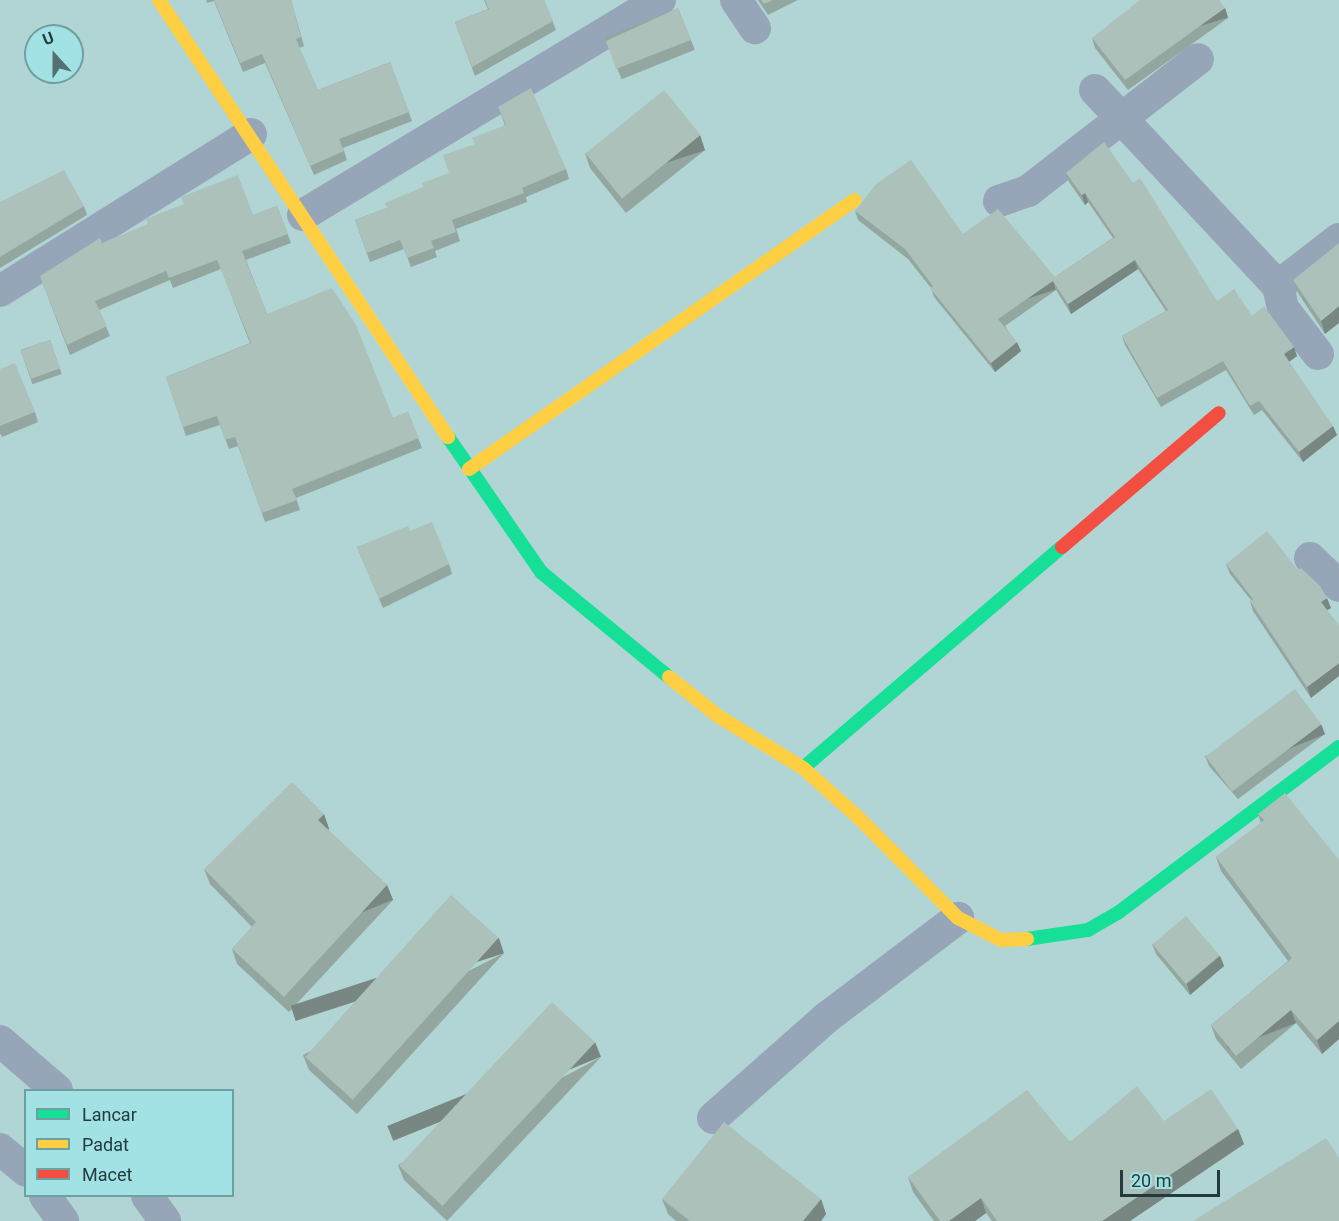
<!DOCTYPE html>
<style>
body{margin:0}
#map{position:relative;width:1339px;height:1221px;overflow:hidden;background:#b1d4d5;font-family:Roboto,sans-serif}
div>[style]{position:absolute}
.street>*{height:32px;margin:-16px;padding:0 16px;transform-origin:16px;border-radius:16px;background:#96a6b8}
.fast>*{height:14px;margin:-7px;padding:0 7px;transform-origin:7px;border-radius:7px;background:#16e098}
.slow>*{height:14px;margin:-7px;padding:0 7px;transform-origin:7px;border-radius:7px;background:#ffcf43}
.jam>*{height:14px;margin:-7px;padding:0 7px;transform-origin:7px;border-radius:7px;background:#f24e42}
.wall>*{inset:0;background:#93a6a0;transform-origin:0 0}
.shaded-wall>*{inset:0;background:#788782;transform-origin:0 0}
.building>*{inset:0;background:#abc1ba;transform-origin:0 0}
span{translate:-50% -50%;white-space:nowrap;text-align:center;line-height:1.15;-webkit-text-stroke:6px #a2e2e4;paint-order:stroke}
.legend{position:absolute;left:24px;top:1089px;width:210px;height:108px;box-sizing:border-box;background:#a2e2e4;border:2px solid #6fa0a1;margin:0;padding:8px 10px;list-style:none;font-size:18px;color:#223c3d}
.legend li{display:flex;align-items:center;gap:12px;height:30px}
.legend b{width:30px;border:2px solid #6fa0a1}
.north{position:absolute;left:24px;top:24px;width:60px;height:60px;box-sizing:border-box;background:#a2e2e4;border:2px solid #6fa0a1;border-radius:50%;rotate:339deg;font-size:16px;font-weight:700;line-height:24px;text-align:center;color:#223c3d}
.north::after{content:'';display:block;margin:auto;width:21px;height:27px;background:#547172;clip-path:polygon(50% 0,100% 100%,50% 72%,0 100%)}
.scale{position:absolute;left:1120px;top:1170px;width:100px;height:27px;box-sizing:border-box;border:3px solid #223c3d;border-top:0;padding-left:8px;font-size:18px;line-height:21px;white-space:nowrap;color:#223c3d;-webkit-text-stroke:4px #a2e2e4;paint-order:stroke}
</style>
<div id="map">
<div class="street">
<div style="left:736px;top:0;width:34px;rotate:56deg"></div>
<div style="left:1095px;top:90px;width:268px;rotate:47deg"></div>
<div style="left:999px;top:201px;width:31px;rotate:-19deg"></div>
<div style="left:1028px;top:191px;width:215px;rotate:-37.8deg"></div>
<div style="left:303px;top:215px;width:417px;rotate:-31.1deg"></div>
<div style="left:0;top:291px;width:296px;rotate:-32deg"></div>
<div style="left:1318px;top:354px;width:58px;rotate:-127.3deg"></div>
<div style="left:1283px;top:308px;width:23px;rotate:-103deg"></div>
<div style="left:1278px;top:286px;width:77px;rotate:-37.6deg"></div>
<div style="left:1310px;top:558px;width:40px;rotate:44deg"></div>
<div style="left:0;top:1041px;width:75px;rotate:40.7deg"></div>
<div style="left:713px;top:1118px;width:151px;rotate:-41.5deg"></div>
<div style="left:826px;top:1018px;width:166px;rotate:-37.1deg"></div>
<div style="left:0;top:1149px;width:34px;rotate:40deg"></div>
<div style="left:45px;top:1196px;width:31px;rotate:54deg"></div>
<div style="left:147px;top:1196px;width:31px;rotate:54deg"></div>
</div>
<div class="fast">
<div style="left:448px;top:437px;width:164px;rotate:55.4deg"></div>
<div style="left:541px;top:572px;width:166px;rotate:39.4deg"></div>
<div style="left:803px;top:768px;width:340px;rotate:-40.5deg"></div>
<div style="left:1027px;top:939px;width:62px;rotate:-8.4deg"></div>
<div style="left:1088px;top:930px;width:36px;rotate:-30deg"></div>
<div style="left:1119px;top:912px;width:275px;rotate:-36.9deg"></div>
</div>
<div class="slow">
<div style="left:159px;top:0;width:524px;rotate:56.52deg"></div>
<div style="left:469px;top:469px;width:470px;rotate:-34.9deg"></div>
<div style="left:669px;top:677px;width:63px;rotate:38.5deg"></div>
<div style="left:718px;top:716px;width:100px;rotate:31.5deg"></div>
<div style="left:803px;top:768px;width:75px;rotate:41.8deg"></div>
<div style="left:859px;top:818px;width:141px;rotate:45.3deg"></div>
<div style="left:958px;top:918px;width:48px;rotate:27.1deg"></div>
<div style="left:1001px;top:940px;width:26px;rotate:-2deg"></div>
</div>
<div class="jam">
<div style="left:1062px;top:547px;width:206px;rotate:-40.5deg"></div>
</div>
<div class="wall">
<div style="clip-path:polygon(206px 0,291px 0,304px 46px,299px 48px,318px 90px,390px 62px,412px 121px,343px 148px,347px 160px,314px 175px,265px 63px,243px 72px,214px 1px,207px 3px)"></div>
<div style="clip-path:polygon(484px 0,544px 0,556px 30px,475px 76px,455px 22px,488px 9px)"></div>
<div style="clip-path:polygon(758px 0,798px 0,768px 15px)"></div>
<div style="left:678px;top:8px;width:45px;height:79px;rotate:68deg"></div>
<div style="clip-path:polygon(1225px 8px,1228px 18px,1128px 90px,1095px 48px,1092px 38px)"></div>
<div style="clip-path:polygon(498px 107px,566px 169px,569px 179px,526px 197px,527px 202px,456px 229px,460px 241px,435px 251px,437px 257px,411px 267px,404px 249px,370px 262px,355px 220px,387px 208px,449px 173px,475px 144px,505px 125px)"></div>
<div style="clip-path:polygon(700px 135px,705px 150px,626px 213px,590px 168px,585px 153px)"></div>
<div style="clip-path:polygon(1066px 173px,1217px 301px,1252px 316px,1297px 356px,1289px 362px,1337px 435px,1303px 462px,1262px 410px,1254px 415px,1226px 370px,1161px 407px,1125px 345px,1122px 336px,1166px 311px,1138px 269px,1071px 314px,1056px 290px,1005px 326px,1021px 351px,995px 372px,934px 297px,931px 288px,908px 259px,858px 220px,855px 211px,963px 234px,1055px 277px,1113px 238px,1088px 202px,1085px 205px,1069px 182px)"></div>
<div style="clip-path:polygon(0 202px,84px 206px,87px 215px,0 268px)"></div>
<div style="clip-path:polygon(277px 206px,291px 243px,246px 260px,267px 314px,393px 418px,408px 412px,422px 448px,296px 498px,300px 510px,265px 522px,238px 446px,229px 449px,220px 425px,186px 436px,166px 377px,250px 343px,221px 269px,173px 288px,170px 280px,99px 310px,110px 336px,70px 355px,40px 276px,102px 243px,253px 215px)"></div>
<div style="clip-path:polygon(1339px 243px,1325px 334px,1298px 293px,1293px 280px)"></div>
<div style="left:50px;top:340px;width:36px;height:31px;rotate:71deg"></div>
<div style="clip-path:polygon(0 369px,35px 412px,38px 422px,2px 437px,0 433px)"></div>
<div style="clip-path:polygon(410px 531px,449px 564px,452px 574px,383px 608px,357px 547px)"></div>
<div style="clip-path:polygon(1226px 564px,1298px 570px,1331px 608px,1327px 610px,1311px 698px,1253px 611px,1250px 601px,1251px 600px,1230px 574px)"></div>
<div style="clip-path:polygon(1325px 734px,1238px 799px,1209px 766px,1205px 756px)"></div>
<div style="clip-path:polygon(324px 814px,329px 829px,328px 830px,387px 885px,393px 900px,289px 1012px,237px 964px,232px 949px,252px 927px,210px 884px,204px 869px)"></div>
<div style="clip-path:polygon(1258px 814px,1339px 860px,1339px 1039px,1322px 1054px,1296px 1023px,1241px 1069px,1216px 1039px,1211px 1025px,1288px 961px,1221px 871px,1216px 857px,1261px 823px)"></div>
<div style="clip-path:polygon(1152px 944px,1220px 956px,1224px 966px,1190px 995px,1156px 954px)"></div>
<div style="clip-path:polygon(504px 953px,357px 1114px,309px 1070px,303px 1055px)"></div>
<div style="clip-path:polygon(601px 1057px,447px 1221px,404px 1180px,398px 1165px)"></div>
<div style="clip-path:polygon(1164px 1121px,1238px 1129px,1244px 1144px,1130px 1221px,992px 1221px,986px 1213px,975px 1221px,934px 1221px,913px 1192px,908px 1177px)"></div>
<div style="clip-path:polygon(662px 1199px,821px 1199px,826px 1214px,821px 1221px,676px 1221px,668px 1214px)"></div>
</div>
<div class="shaded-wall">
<div style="left:1225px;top:8px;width:10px;height:123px;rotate:73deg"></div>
<div style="left:700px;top:135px;width:16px;height:101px;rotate:72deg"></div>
<div style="clip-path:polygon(1085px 193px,1088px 202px,1085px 205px,1082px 195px)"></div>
<div style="clip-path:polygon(1135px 260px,1138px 269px,1071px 314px,1068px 304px)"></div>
<div style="left:1053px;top:281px;width:9px;height:67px;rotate:72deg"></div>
<div style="clip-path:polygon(1339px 306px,1339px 323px,1325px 334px,1321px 321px)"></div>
<div style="clip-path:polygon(1017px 342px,1021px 351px,995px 372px,991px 363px)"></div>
<div style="clip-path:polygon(1294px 347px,1297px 356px,1287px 363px,1284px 354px)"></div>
<div style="clip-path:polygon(1333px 426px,1337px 435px,1303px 462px,1299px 452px)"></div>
<div style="clip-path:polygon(1327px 598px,1331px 608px,1324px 612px,1321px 602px)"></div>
<div style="clip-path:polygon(1339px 663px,1339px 676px,1311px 698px,1307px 687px)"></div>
<div style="left:1321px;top:724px;width:11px;height:109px;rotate:68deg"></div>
<div style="clip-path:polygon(324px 814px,329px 829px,323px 835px,318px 820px)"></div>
<div style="left:387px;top:885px;width:16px;height:152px;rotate:68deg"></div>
<div style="left:499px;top:938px;width:16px;height:219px;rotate:72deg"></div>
<div style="clip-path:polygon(1220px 956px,1224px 966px,1190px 995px,1187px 984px)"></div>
<div style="left:1291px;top:1010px;width:14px;height:72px;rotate:69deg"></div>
<div style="clip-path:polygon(1339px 1021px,1339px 1039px,1322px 1054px,1317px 1040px)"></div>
<div style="left:595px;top:1042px;width:16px;height:224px;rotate:68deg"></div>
<div style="clip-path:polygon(1238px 1129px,1244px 1144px,1130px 1221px,1102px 1221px)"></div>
<div style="clip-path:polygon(981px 1198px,986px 1213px,975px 1221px,949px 1221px)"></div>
<div style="clip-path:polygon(821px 1199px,826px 1214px,821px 1221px,803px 1221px)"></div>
</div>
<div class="building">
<div style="clip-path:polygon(214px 0,291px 0,301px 37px,296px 39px,318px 90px,390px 62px,409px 112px,339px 139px,344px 151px,310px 166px,262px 54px,240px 63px)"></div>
<div style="clip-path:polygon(485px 0,544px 0,553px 21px,472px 67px,455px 22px,489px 9px)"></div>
<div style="clip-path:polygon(761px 0,773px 0,764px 4px)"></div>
<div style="clip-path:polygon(1140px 0,1219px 0,1225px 8px,1125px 80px,1092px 38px)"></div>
<div style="clip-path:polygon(678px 8px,691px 40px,616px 69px,606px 41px)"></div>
<div style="clip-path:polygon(531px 88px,566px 169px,522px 188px,524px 193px,452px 220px,456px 232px,431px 241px,434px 248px,407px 258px,400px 240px,367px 253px,355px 220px,387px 208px,385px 203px,423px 187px,422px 183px,449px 173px,443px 155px,475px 144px,472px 138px,506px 125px,498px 107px)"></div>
<div style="left:664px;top:90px;width:58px;height:101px;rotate:51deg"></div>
<div style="clip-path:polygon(1104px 142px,1133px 183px,1140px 178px,1217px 301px,1234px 289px,1252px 316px,1264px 306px,1294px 347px,1284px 354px,1333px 426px,1299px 452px,1259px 401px,1250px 406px,1223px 361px,1157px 398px,1122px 336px,1168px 310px,1135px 260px,1068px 304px,1053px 281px,998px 319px,1017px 342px,991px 363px,930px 288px,933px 286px,905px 249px,855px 211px,876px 184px,911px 160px,963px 234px,998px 209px,1055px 277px,1115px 237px,1085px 193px,1082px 195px,1066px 173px)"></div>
<div style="clip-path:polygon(64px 170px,84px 206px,0 257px,0 202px)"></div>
<div style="clip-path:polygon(238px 175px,253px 215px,277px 206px,288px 234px,242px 251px,267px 314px,332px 288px,356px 325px,393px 418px,408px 412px,419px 438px,292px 489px,297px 500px,262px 513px,235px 437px,225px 440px,217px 416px,183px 427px,166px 377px,251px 343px,217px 260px,169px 278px,166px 271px,95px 301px,107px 326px,67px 345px,40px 276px,100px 238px,102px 243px,148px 224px,146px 219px,184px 204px,181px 197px)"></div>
<div style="clip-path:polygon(1339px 243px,1339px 306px,1321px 321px,1293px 280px)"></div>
<div style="left:50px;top:340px;width:30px;height:31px;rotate:70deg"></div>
<div style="clip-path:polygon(15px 363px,35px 412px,0 426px,0 369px)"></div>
<div style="clip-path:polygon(432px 522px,449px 564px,379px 599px,357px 547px,408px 526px,410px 531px)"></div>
<div style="clip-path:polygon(1267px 531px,1298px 570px,1301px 568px,1320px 586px,1327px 598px,1321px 602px,1339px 625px,1339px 663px,1307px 687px,1250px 601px,1253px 599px,1226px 564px)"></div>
<div style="left:1295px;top:689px;width:44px;height:112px;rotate:53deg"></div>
<div style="clip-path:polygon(292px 782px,324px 814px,318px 820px,387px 885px,284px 997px,232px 949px,256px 922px,204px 869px)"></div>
<div style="clip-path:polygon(1285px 793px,1339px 860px,1339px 1021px,1317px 1040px,1291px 1010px,1236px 1056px,1211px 1025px,1292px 958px,1216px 857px,1264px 820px,1258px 814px)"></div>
<div style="left:451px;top:895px;width:64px;height:218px;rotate:42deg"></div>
<div style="left:1186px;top:916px;width:52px;height:44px;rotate:50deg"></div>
<div style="left:552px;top:1002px;width:59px;height:224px;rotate:43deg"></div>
<div style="clip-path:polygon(1137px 1086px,1164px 1121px,1211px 1089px,1238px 1129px,1102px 1221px,997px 1221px,981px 1198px,949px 1221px,940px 1221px,908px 1177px,1027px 1090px,1070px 1142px)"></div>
<div style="clip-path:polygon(724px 1122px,821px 1199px,803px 1221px,690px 1221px,662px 1199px)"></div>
<div style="clip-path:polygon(1326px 1138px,1339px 1158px,1339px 1221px,1193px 1221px)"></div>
</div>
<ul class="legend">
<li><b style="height:8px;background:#16e098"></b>Lancar</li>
<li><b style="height:8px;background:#ffcf43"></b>Padat</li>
<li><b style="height:8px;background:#f24e42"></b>Macet</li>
</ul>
<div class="north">U</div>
<div class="scale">20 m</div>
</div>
